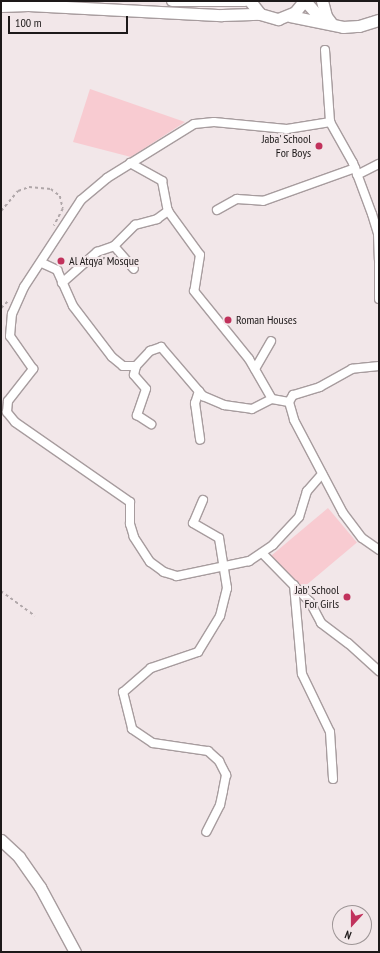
<!DOCTYPE html>
<style>
body{margin:0}
#map{position:relative;width:380px;height:953px;overflow:hidden;background:#f2e7e9;font-family:"PT Sans Narrow",sans-serif}
div>[style]{position:absolute}
.green>*{inset:0;background:#f8cbd1;transform-origin:0 0}
.path>*{height:1.5px;margin-top:-0.75px;transform-origin:0;background:repeating-linear-gradient(90deg,#b0a7a9 0 3px,transparent 0 6px)}
.roads{filter:drop-shadow(1px 0 #a79c9e) drop-shadow(-1px 0 #a79c9e) drop-shadow(0 1px #a79c9e) drop-shadow(0 -1px #a79c9e)}
.minor>*{height:8px;margin:-4px;padding:0 4px;transform-origin:4px;border-radius:4px;background:#fff}
.major>*{height:10px;margin:-5px;padding:0 5px;transform-origin:5px;border-radius:5px;background:#fff}
.highway>*{height:11px;margin:-5.5px;padding:0 5.5px;transform-origin:5.5px;border-radius:5.5px;background:#fff}
.dots>*{width:11px;height:11px;translate:-50% -50%;box-sizing:border-box;border:2px solid #f2e7e9;border-radius:50%}
span{translate:-50% -50%;white-space:nowrap;text-align:center;line-height:1.15;-webkit-text-stroke:4px #f2e7e9;paint-order:stroke}
.poi-label{font-size:12px;color:#1d1919}
.right{translate:-100% -50%;text-align:right}
.left{translate:0 -50%;text-align:left}
.frame{position:absolute;inset:0;border:2px solid #1d1919;pointer-events:none}
.north{position:absolute;left:332px;top:905px;width:40px;height:40px;box-sizing:border-box;background:#f2e7e9;border:1px solid #9d9596;border-radius:50%;rotate:201deg;font-size:11px;font-weight:700;line-height:16px;text-align:center;color:#1d1919}
.north::after{content:'';display:block;margin:auto;width:14px;height:18px;background:#c1325c;clip-path:polygon(50% 0,100% 100%,50% 72%,0 100%)}
.scale{position:absolute;left:8px;top:16px;width:120px;height:18px;box-sizing:border-box;border:2px solid #1d1919;border-top:0;padding-left:5px;font-size:12px;line-height:14px;white-space:nowrap;color:#1d1919;-webkit-text-stroke:3px #f2e7e9;paint-order:stroke}
</style>
<div id="map">
<div class="green">
<div style="clip-path:polygon(90px 89px,185px 122px,131px 157px,73px 142px)"></div>
<div style="left:328px;top:508px;width:45px;height:75px;rotate:50deg"></div>
</div>
<div class="path">
<div style="left:1px;top:211px;width:26px;rotate:-50deg"></div>
<div style="left:18px;top:191px;width:12px;rotate:-20deg"></div>
<div style="left:29px;top:187px;width:22px;rotate:5deg"></div>
<div style="left:51px;top:189px;width:11px;rotate:38deg"></div>
<div style="left:60px;top:196px;width:13px;rotate:77deg"></div>
<div style="left:63px;top:209px;width:19px;rotate:118deg"></div>
<div style="left:1px;top:308px;width:11px;rotate:-45deg"></div>
<div style="left:1px;top:591px;width:42px;rotate:36.3deg"></div>
</div>
<div class="roads">
<div class="minor">
<div style="left:325px;top:50px;width:72px;rotate:86deg"></div>
<div style="left:330px;top:122px;width:47px;rotate:60.7deg"></div>
<div style="left:353px;top:163px;width:54px;rotate:69.6deg"></div>
<div style="left:372px;top:214px;width:21px;rotate:73deg"></div>
<div style="left:378px;top:234px;width:26px;rotate:88deg"></div>
<div style="left:130px;top:163px;width:37px;rotate:29deg"></div>
<div style="left:162px;top:181px;width:31px;rotate:79deg"></div>
<div style="left:168px;top:211px;width:54px;rotate:54deg"></div>
<div style="left:200px;top:255px;width:36px;rotate:99deg"></div>
<div style="left:194px;top:291px;width:87px;rotate:51deg"></div>
<div style="left:249px;top:359px;width:46px;rotate:60.1deg"></div>
<div style="left:357px;top:175px;width:25px;rotate:-27deg"></div>
<div style="left:217px;top:210px;width:23px;rotate:-29deg"></div>
<div style="left:237px;top:199px;width:26px;rotate:4deg"></div>
<div style="left:263px;top:201px;width:98px;rotate:-19.7deg"></div>
<div style="left:114px;top:246px;width:30px;rotate:49deg"></div>
<div style="left:42px;top:263px;width:17px;rotate:25deg"></div>
<div style="left:57px;top:270px;width:39px;rotate:66deg"></div>
<div style="left:73px;top:306px;width:64px;rotate:52.6deg"></div>
<div style="left:112px;top:357px;width:14px;rotate:39deg"></div>
<div style="left:123px;top:366px;width:13px"></div>
<div style="left:136px;top:366px;width:21px;rotate:-47deg"></div>
<div style="left:150px;top:351px;width:12px;rotate:-20deg"></div>
<div style="left:161px;top:347px;width:65px;rotate:49.4deg"></div>
<div style="left:203px;top:396px;width:23px;rotate:23deg"></div>
<div style="left:224px;top:405px;width:28px;rotate:8deg"></div>
<div style="left:252px;top:409px;width:22px;rotate:-27deg"></div>
<div style="left:272px;top:399px;width:17px;rotate:10deg"></div>
<div style="left:379px;top:263px;width:36px;rotate:90deg"></div>
<div style="left:62px;top:283px;width:47px;rotate:-41.5deg"></div>
<div style="left:97px;top:252px;width:18px;rotate:-19deg"></div>
<div style="left:114px;top:246px;width:30px;rotate:-45deg"></div>
<div style="left:135px;top:225px;width:23px;rotate:-15deg"></div>
<div style="left:157px;top:219px;width:14px;rotate:-36deg"></div>
<div style="left:136px;top:366px;width:9px;rotate:103deg"></div>
<div style="left:134px;top:375px;width:18px;rotate:49deg"></div>
<div style="left:146px;top:389px;width:28px;rotate:109deg"></div>
<div style="left:137px;top:415px;width:17px;rotate:33deg"></div>
<div style="left:379px;top:366px;width:27px;rotate:174deg"></div>
<div style="left:352px;top:369px;width:37px;rotate:151deg"></div>
<div style="left:320px;top:387px;width:28px;rotate:163deg"></div>
<div style="left:293px;top:395px;width:8px;rotate:120deg"></div>
<div style="left:289px;top:402px;width:19px;rotate:74deg"></div>
<div style="left:294px;top:420px;width:105px;rotate:62.2deg"></div>
<div style="left:343px;top:513px;width:31px;rotate:53deg"></div>
<div style="left:362px;top:538px;width:21px;rotate:35deg"></div>
<div style="left:255px;top:369px;width:32px;rotate:-60deg"></div>
<div style="left:199px;top:391px;width:13px;rotate:108deg"></div>
<div style="left:195px;top:403px;width:37px;rotate:82deg"></div>
<div style="left:322px;top:474px;width:23px;rotate:131deg"></div>
<div style="left:307px;top:491px;width:27px;rotate:107deg"></div>
<div style="left:299px;top:517px;width:38px;rotate:133deg"></div>
<div style="left:273px;top:545px;width:29px;rotate:146deg"></div>
<div style="left:249px;top:561px;width:74px;rotate:168.2deg"></div>
<div style="left:177px;top:576px;width:14px;rotate:-163deg"></div>
<div style="left:164px;top:572px;width:17px;rotate:-144deg"></div>
<div style="left:150px;top:562px;width:30px;rotate:-123deg"></div>
<div style="left:134px;top:537px;width:14px;rotate:-107deg"></div>
<div style="left:130px;top:524px;width:22px;rotate:-90deg"></div>
<div style="left:130px;top:502px;width:140px;rotate:-145.2deg"></div>
<div style="left:15px;top:422px;width:13px;rotate:-129deg"></div>
<div style="left:7px;top:412px;width:11px;rotate:-85deg"></div>
<div style="left:8px;top:401px;width:41px;rotate:-52deg"></div>
<div style="left:33px;top:369px;width:40px;rotate:-124.9deg"></div>
<div style="left:10px;top:336px;width:22px;rotate:-85deg"></div>
<div style="left:12px;top:314px;width:30px;rotate:-66deg"></div>
<div style="left:24px;top:287px;width:104px;rotate:-56.8deg"></div>
<div style="left:81px;top:200px;width:34px;rotate:-40deg"></div>
<div style="left:107px;top:178px;width:102px;rotate:-31.8deg"></div>
<div style="left:194px;top:124px;width:20px;rotate:-6deg"></div>
<div style="left:214px;top:122px;width:73px;rotate:5.5deg"></div>
<div style="left:287px;top:129px;width:44px;rotate:-9.2deg"></div>
<div style="left:203px;top:500px;width:25px;rotate:113deg"></div>
<div style="left:193px;top:523px;width:30px;rotate:30deg"></div>
<div style="left:219px;top:538px;width:51px;rotate:80.9deg"></div>
<div style="left:227px;top:588px;width:29px;rotate:104deg"></div>
<div style="left:220px;top:616px;width:42px;rotate:121.4deg"></div>
<div style="left:198px;top:652px;width:50px;rotate:161.2deg"></div>
<div style="left:151px;top:668px;width:37px;rotate:139deg"></div>
<div style="left:123px;top:692px;width:38px;rotate:76deg"></div>
<div style="left:132px;top:729px;width:25px;rotate:34deg"></div>
<div style="left:153px;top:743px;width:56px;rotate:8.3deg"></div>
<div style="left:208px;top:751px;width:15px;rotate:42deg"></div>
<div style="left:219px;top:761px;width:16px;rotate:63deg"></div>
<div style="left:226px;top:775px;width:16px;rotate:101deg"></div>
<div style="left:223px;top:791px;width:14px;rotate:102deg"></div>
<div style="left:220px;top:805px;width:30px;rotate:117deg"></div>
<div style="left:262px;top:553px;width:69px;rotate:45.6deg"></div>
<div style="left:310px;top:602px;width:24px;rotate:62deg"></div>
<div style="left:321px;top:623px;width:34px;rotate:37deg"></div>
<div style="left:348px;top:643px;width:42px;rotate:42.1deg"></div>
<div style="left:294px;top:585px;width:89px;rotate:84.9deg"></div>
<div style="left:302px;top:674px;width:64px;rotate:64.2deg"></div>
<div style="left:330px;top:732px;width:47px;rotate:86.3deg"></div>
</div>
<div class="major">
<div style="left:172px;top:1px;width:73px"></div>
</div>
<div class="highway">
<div style="left:250px;top:1px;width:16px;rotate:52deg"></div>
<div style="left:260px;top:14px;width:19px;rotate:16deg"></div>
<div style="left:278px;top:19px;width:18px;rotate:-22deg"></div>
<div style="left:295px;top:12px;width:14px;rotate:-51deg"></div>
<div style="left:305px;top:1px;width:28px;rotate:48deg"></div>
<div style="left:322px;top:1px;width:16px;rotate:75deg"></div>
<div style="left:326px;top:16px;width:10px;rotate:53deg"></div>
<div style="left:1px;top:6px;width:27px;rotate:-2deg"></div>
<div style="left:28px;top:5px;width:194px;rotate:3deg"></div>
<div style="left:222px;top:15px;width:38px;rotate:-2deg"></div>
<div style="left:290px;top:16px;width:54px;rotate:11.7deg"></div>
<div style="left:343px;top:27px;width:16px;rotate:-4deg"></div>
<div style="left:359px;top:26px;width:21px;rotate:-17deg"></div>
<div style="left:1px;top:840px;width:25px;rotate:43deg"></div>
<div style="left:19px;top:857px;width:37px;rotate:55deg"></div>
<div style="left:40px;top:887px;width:74px;rotate:61.7deg"></div>
</div>
</div>
<div class="dots">
<div style="left:319px;top:146px;background:#c1325c"></div>
<div style="left:61px;top:261px;background:#c1325c"></div>
<div style="left:228px;top:320px;background:#c1325c"></div>
<div style="left:347px;top:597px;background:#c1325c"></div>
</div>
<div class="poi-label">
<span class="right" style="left:311px;top:146px">Jaba' School<br>For Boys</span>
<span class="left" style="left:69px;top:261px">Al Atqya' Mosque</span>
<span class="left" style="left:236px;top:320px">Roman Houses</span>
<span class="right" style="left:339px;top:597px">Jab' School<br>For Girls</span>
</div>
<div class="frame"></div>
<div class="north">N</div>
<div class="scale">100 m</div>
</div>
